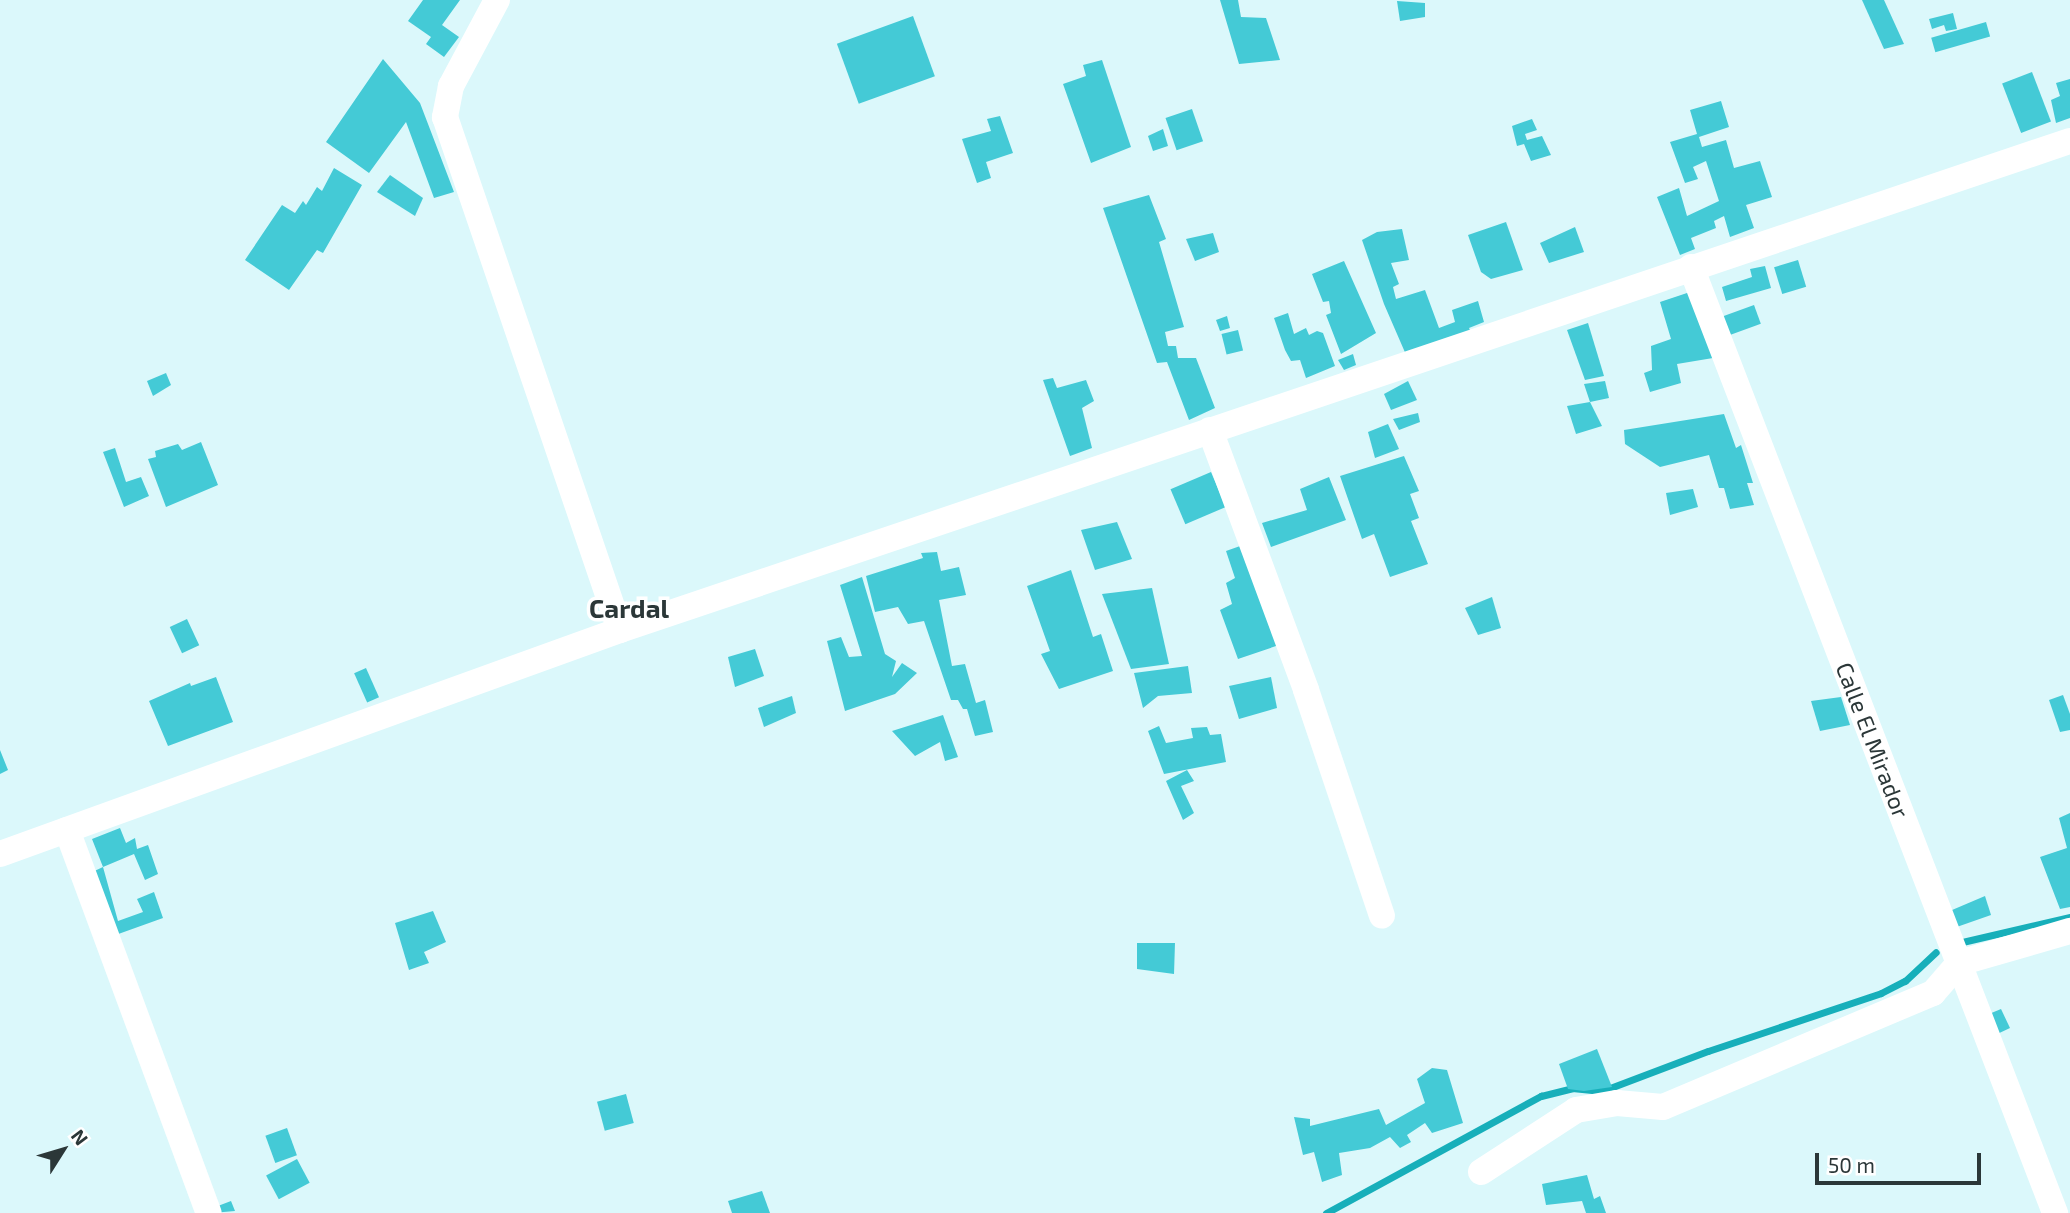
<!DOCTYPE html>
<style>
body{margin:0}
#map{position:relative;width:2070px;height:1213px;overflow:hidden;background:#dbf8fb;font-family:"Exo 2",sans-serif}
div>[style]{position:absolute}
.stream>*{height:7px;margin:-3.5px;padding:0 3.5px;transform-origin:3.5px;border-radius:3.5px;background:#17afba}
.building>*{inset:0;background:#44cad6;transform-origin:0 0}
.minor>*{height:26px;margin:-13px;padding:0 13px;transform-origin:13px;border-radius:13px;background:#fff}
span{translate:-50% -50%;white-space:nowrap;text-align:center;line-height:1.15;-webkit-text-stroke:7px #fff;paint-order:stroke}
.street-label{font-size:23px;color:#2b3738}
.quarter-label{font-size:26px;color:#2b3738;font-weight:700}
.north{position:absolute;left:28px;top:1115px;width:70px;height:70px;-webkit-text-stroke:5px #fff;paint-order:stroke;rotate:53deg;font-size:19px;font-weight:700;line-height:28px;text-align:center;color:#2b3738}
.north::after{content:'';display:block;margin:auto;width:24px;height:32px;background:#2b3738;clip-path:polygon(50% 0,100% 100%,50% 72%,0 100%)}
.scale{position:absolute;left:1815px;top:1153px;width:166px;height:32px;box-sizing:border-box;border:4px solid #2b3738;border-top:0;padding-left:9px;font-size:21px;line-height:24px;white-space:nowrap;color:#2b3738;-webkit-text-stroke:5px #fff;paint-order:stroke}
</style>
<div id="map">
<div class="stream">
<div style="left:1958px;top:943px;width:115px;rotate:-13.1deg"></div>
<div style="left:1326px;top:1213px;width:245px;rotate:-28.6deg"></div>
<div style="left:1541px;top:1096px;width:32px;rotate:-14deg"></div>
<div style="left:1572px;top:1088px;width:30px;rotate:6deg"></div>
<div style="left:1602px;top:1091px;width:113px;rotate:-20.7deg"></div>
<div style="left:1708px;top:1051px;width:182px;rotate:-18.5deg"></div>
<div style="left:1881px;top:993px;width:27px;rotate:-27deg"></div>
<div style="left:1905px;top:981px;width:42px;rotate:-43.1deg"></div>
</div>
<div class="building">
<div style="clip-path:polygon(423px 0,460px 0,442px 25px,459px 37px,444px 57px,426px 44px,431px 37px,408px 21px)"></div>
<div style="clip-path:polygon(1220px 0,1238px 0,1241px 17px,1266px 18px,1280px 60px,1239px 64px)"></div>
<div style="clip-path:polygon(1862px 0,1884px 0,1904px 44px,1884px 49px)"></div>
<div style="clip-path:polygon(1397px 1px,1425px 3px,1425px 17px,1400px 21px)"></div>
<div style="clip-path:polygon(1953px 13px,1957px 29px,1946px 31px,1944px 25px,1932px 29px,1929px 19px)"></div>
<div style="left:913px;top:16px;width:64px;height:81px;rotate:70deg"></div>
<div style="left:1986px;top:22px;width:15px;height:57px;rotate:74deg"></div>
<div style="clip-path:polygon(383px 59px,420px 103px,454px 192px,434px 198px,406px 122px,369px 173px,326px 142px)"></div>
<div style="clip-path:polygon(1102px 60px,1131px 147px,1091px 163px,1063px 84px,1086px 76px,1083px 65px)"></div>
<div style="left:2032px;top:72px;width:53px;height:32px;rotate:69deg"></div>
<div style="clip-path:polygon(2070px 79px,2070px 118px,2056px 123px,2051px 100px,2060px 96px,2056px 83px)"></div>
<div style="clip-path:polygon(1721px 101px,1729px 127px,1699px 137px,1702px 147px,1726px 140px,1734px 168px,1760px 161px,1772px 197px,1746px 205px,1754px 228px,1730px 237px,1724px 216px,1714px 221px,1716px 228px,1691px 238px,1695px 249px,1680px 255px,1657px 197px,1679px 188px,1687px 216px,1719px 201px,1706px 161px,1693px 167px,1698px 179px,1685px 183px,1670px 142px,1697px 134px,1690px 110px)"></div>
<div style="left:1192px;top:109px;width:34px;height:28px;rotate:71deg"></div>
<div style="clip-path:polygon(1000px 116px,1013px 153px,986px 162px,991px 178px,977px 183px,962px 139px,991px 131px,987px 119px)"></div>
<div style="clip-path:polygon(1532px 119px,1537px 130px,1525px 134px,1527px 140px,1542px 136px,1551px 155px,1531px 161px,1524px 144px,1517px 146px,1512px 126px)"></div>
<div style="clip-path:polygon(1163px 129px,1168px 146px,1153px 151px,1148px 136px)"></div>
<div style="clip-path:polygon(334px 168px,362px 185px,323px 253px,317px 250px,289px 290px,245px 260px,282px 205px,295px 213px,303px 201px,306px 205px,317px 187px,322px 191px)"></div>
<div style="clip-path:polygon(390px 175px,423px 198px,415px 216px,377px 192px)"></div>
<div style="clip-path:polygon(1149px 195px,1166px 239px,1159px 242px,1184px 327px,1165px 332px,1168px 346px,1176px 346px,1178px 358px,1196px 358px,1215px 408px,1189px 420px,1167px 362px,1157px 363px,1103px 208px)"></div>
<div style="clip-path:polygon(1506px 222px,1523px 270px,1491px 279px,1481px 272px,1468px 235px)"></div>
<div style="clip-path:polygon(1575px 227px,1584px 252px,1549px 263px,1540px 243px)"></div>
<div style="clip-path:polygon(1402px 229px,1409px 260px,1391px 263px,1399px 284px,1393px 287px,1396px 299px,1425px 290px,1439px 328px,1455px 322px,1452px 310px,1478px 301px,1484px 322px,1469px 328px,1472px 334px,1407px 357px,1384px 304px,1362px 240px,1377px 232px)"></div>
<div style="clip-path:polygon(1213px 233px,1219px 252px,1195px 261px,1186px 239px)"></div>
<div style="left:1798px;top:260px;width:28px;height:25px;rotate:73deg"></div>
<div style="clip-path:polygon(1344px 261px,1376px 333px,1341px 354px,1326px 315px,1331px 313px,1329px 301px,1323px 302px,1312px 274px)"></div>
<div style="clip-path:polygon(1765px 266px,1771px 288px,1726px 301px,1722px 287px,1752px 277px,1750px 269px)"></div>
<div style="clip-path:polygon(1690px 292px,1713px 358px,1677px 364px,1681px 383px,1650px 392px,1644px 373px,1652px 370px,1651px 346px,1671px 339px,1660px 302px)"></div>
<div style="left:1754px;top:305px;width:20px;height:38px;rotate:70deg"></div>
<div style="clip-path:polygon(1288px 313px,1294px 334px,1306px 328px,1309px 335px,1317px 331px,1323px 333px,1335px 366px,1306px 378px,1300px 360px,1291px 361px,1285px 350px,1274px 318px)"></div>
<div style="clip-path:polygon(1227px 316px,1230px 328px,1220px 331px,1216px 320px)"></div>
<div style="clip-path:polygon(1588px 323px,1604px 376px,1585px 380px,1567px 330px)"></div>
<div style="left:1238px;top:330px;width:21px;height:17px;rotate:76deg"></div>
<div style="clip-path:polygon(1353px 354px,1356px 365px,1344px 370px,1338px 360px)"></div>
<div style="clip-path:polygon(166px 373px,171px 385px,153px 396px,147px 381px)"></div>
<div style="clip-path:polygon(1053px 378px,1057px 388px,1086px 380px,1094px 401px,1082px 408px,1092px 448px,1070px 456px,1043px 380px)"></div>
<div style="clip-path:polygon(1408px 381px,1417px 400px,1391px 410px,1384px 394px)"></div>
<div style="clip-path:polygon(1605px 381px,1609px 398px,1590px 402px,1584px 384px)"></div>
<div style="clip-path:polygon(1590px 402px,1602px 426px,1576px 434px,1567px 406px)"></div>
<div style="clip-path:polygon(1418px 413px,1420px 422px,1399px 430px,1393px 419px)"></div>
<div style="clip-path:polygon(1724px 414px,1736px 448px,1741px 445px,1753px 483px,1747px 483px,1754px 505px,1730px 509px,1724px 488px,1719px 488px,1709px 455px,1660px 467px,1625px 444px,1624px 430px)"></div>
<div style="clip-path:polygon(1388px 424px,1399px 449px,1375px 458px,1368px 432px)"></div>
<div style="clip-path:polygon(201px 442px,218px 485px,166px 507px,148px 459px,156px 457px,155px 451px,178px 444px,182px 450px)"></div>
<div style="clip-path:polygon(115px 448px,126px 482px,141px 477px,149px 496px,124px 507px,103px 452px)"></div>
<div style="clip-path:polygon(1404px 456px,1419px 491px,1410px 494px,1419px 518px,1411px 521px,1428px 564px,1390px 577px,1374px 534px,1362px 539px,1340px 476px)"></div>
<div style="left:1211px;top:472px;width:38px;height:44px;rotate:67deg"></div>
<div style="clip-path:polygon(1329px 477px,1346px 520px,1271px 547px,1262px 523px,1307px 510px,1300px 489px)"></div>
<div style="clip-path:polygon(1693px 489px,1698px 507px,1670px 515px,1666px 493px)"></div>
<div style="clip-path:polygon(1117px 522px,1132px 559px,1095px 570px,1081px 530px)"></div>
<div style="clip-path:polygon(1243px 545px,1279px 645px,1238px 659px,1220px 610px,1232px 604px,1226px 583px,1235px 578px,1226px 551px)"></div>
<div style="clip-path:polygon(937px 552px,941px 571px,959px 567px,966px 595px,939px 600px,952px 666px,965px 664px,976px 703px,985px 700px,993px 732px,975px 736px,967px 709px,963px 709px,958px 700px,951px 700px,924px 621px,908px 624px,898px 607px,875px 612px,866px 576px,923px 558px,921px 553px)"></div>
<div style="clip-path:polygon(1071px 570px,1093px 637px,1101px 634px,1113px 671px,1059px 689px,1041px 654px,1050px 651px,1027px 586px)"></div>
<div style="clip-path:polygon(862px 577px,885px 654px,896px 661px,892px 677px,902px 663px,917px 673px,895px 694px,845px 711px,827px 641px,841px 637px,849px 657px,862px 656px,840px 585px)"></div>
<div style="clip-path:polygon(1152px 588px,1169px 664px,1131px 669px,1102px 594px)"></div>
<div style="clip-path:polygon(1492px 597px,1501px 628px,1478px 635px,1465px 608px)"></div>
<div style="left:187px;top:619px;width:29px;height:19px;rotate:65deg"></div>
<div style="clip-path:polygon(755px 649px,764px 676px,735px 687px,728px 657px)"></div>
<div style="clip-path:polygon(1188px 666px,1192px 693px,1158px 696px,1143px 708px,1134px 673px)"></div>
<div style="left:366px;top:668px;width:32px;height:13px;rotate:66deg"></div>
<div style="clip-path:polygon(216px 677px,233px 722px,168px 746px,149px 701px,190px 683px,191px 686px)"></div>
<div style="clip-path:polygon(1271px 677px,1277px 708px,1239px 719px,1229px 686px)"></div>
<div style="clip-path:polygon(2063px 695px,2070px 714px,2070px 730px,2060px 732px,2049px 700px)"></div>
<div style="clip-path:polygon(792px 696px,796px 713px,764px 727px,758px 708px)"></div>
<div style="clip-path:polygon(1841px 697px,1850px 725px,1820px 731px,1811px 701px)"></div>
<div style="clip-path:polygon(943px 715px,958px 757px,945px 761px,940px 742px,915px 756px,892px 731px)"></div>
<div style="clip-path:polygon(1159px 726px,1166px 743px,1193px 738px,1191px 728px,1207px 727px,1210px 735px,1221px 734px,1226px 762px,1164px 774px,1148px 731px)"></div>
<div style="clip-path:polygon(0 750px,8px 770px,0 774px)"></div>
<div style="clip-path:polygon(1187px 770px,1194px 781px,1181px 786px,1194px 813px,1183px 820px,1166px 781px)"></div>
<div style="clip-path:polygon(2070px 813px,2070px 907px,2060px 909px,2040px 857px,2067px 848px,2059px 818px)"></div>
<div style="clip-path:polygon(120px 828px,126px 843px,135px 838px,137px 849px,148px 845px,158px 874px,145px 880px,134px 854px,103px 867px,92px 839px)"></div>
<div style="clip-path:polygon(103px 867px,118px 921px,143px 912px,137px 899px,154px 892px,163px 918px,110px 937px,88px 874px)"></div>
<div style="clip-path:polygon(1985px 896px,1991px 915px,1951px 929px,1945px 913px)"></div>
<div style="clip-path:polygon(433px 911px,446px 942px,424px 952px,429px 963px,409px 970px,395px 923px)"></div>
<div style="clip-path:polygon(1137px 943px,1175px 943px,1174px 974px,1137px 969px)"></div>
<div style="clip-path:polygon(2001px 1009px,2010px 1028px,1993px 1036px,1989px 1014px)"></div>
<div style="clip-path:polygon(1597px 1049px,1612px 1087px,1584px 1091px,1568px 1089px,1559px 1064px)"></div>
<div style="clip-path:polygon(1432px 1068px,1447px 1070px,1463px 1123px,1432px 1133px,1425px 1123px,1407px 1135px,1411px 1142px,1400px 1148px,1390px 1137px,1370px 1148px,1339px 1153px,1342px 1175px,1322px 1182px,1314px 1152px,1303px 1155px,1294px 1117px,1310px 1119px,1310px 1126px,1379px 1109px,1386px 1125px,1425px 1103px,1417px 1079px)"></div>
<div style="left:626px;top:1094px;width:30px;height:30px;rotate:75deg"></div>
<div style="left:287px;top:1128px;width:29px;height:23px;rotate:70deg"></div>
<div style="left:297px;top:1159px;width:27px;height:35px;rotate:62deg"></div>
<div style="clip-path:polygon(1587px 1175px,1594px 1199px,1600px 1196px,1606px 1213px,1586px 1213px,1582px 1201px,1546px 1205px,1542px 1184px)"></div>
<div style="clip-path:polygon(762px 1191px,770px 1213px,732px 1213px,728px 1201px)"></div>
<div style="clip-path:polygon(231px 1201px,235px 1211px,212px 1213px,210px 1209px)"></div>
</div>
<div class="minor">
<div style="left:497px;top:0;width:98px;rotate:118.1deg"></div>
<div style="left:451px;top:86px;width:32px;rotate:101deg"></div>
<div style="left:445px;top:117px;width:542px;rotate:71.16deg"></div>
<div style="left:1691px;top:267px;width:1014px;rotate:68.95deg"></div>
<div style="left:1210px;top:430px;width:277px;rotate:69.7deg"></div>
<div style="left:1306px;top:690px;width:238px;rotate:71.4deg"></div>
<div style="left:67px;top:830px;width:408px;rotate:69.7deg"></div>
<div style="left:0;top:854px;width:659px;rotate:-19.86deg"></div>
<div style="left:620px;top:630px;width:1530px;rotate:-18.64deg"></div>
<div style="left:1481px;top:1172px;width:113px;rotate:-33.1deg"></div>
<div style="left:1576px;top:1110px;width:42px;rotate:-9.7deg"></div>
<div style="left:1617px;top:1103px;width:46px;rotate:5deg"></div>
<div style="left:1663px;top:1107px;width:293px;rotate:-22.9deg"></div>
<div style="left:1933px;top:993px;width:40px;rotate:-49deg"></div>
<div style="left:1959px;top:963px;width:116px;rotate:-16.1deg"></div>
</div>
<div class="street-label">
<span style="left:1873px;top:740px;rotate:69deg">Calle El Mirador</span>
</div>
<div class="quarter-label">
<span style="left:629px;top:608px">Cardal</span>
</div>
<div class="north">N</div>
<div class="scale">50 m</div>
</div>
